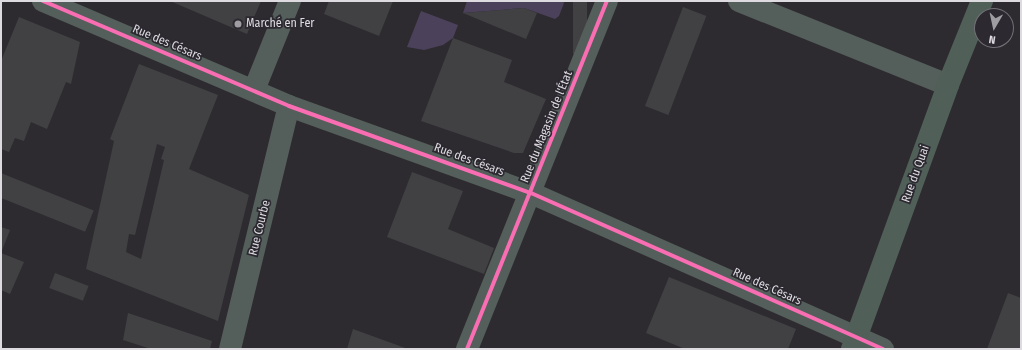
<!DOCTYPE html>
<meta charset="utf-8">
<style>
body{margin:0}
#map{position:relative;width:1022px;height:350px;overflow:hidden;background:#2d2b2f;font-family:"Fira Sans Condensed",sans-serif}
div>[style]{position:absolute}
.green>*{inset:0;background:#4b415b}
.building>*{inset:0;background:#414043;transform-origin:0 0}
.street>*{height:22px;margin:-11px;padding:0 11px;transform-origin:11px;border-radius:11px;background:#545e5a}
.secondary>*{height:22px;margin:-11px;padding:0 11px;transform-origin:11px;border-radius:11px;background:#505f58}
.cycleway>*{height:4px;margin:-2px;padding:0 2px;transform-origin:2px;border-radius:2px;background:#f96db3}
.dots>*{width:11px;height:11px;translate:-50% -50%;box-sizing:border-box;border:2px solid #2c2931;border-radius:50%}
span{translate:-50% -50%;white-space:nowrap;text-align:center;line-height:1.15;-webkit-text-stroke:3.5px #2c2931;paint-order:stroke}
.poi-label{font-size:12px;color:#dddbe0}
.left{translate:0 -50%;text-align:left}
.street-label{font-size:12px;color:#dddbe0}
.frame{position:absolute;inset:0;border:2px solid #dddbe0;pointer-events:none}
.north{position:absolute;left:974px;top:8px;width:40px;height:40px;box-sizing:border-box;background:#2c2931;border:1px solid #737077;border-radius:50%;rotate:189deg;font-size:11px;font-weight:700;line-height:16px;text-align:center;color:#dddbe0}
.north::after{content:'';display:block;margin:auto;width:14px;height:18px;background:#9f9da2;clip-path:polygon(50% 0,100% 100%,50% 72%,0 100%)}
</style>
<div id="map">
<div class="green">
<div style="clip-path:polygon(467px 1px,563px 1px,564px 3px,559px 16px,555px 19px,524px 8px,463px 13px)"></div>
<div style="clip-path:polygon(421px 11px,458px 25px,453px 38px,443px 45px,424px 50px,407px 47px)"></div>
</div>
<div class="building">
<div style="clip-path:polygon(170px 1px,261px 1px,247px 34px)"></div>
<div style="clip-path:polygon(329px 1px,393px 1px,379px 36px,324px 14px)"></div>
<div style="left:573px;top:1px;width:14px;height:53px"></div>
<div style="left:683px;top:7px;width:25px;height:106px;rotate:21deg"></div>
<div style="clip-path:polygon(524px 8px,537px 13px,526px 39px,463px 13px)"></div>
<div style="clip-path:polygon(19px 17px,80px 42px,71px 84px,66px 82px,47px 129px,31px 122px,24px 141px,15px 138px,9px 152px,1px 149px,1px 61px)"></div>
<div style="clip-path:polygon(453px 38px,512px 60px,504px 82px,546px 99px,523px 153px,514px 153px,421px 121px)"></div>
<div style="clip-path:polygon(evenodd,139px 64px,218px 95px,189px 169px,249px 195px,218px 321px,86px 269px,114px 141px,110px 139px,139px 64px,157px 144px,165px 147px,161px 159px,164px 160px,141px 259px,126px 252px,129px 234px,135px 235px,157px 144px)"></div>
<div style="clip-path:polygon(412px 172px,463px 191px,448px 229px,494px 248px,484px 274px,387px 237px)"></div>
<div style="left:1px;top:173px;width:100px;height:23px;rotate:22deg"></div>
<div style="clip-path:polygon(1px 227px,10px 230px,1px 253px,24px 262px,10px 294px,1px 290px)"></div>
<div style="left:55px;top:273px;width:36px;height:16px;rotate:21deg"></div>
<div style="clip-path:polygon(669px 277px,796px 329px,788px 349px,685px 349px,646px 333px)"></div>
<div style="clip-path:polygon(1008px 293px,1021px 298px,1021px 349px,987px 349px)"></div>
<div style="clip-path:polygon(128px 313px,212px 341px,210px 349px,151px 349px,123px 340px)"></div>
<div style="clip-path:polygon(353px 329px,408px 349px,347px 349px)"></div>
</div>
<div class="street">
<div style="left:43px;top:1px;width:267px;rotate:23.1deg"></div>
<div style="left:289px;top:106px;width:257px;rotate:19.8deg"></div>
<div style="left:531px;top:193px;width:385px;rotate:23.9deg"></div>
<div style="left:739px;top:1px;width:225px;rotate:21.9deg"></div>
<div style="left:254px;top:90px;width:96px;rotate:-68deg"></div>
<div style="left:230px;top:349px;width:250px;rotate:-76.4deg"></div>
<div style="left:467px;top:349px;width:375px;rotate:-68.1deg"></div>
</div>
<div class="secondary">
<div style="left:852px;top:349px;width:281px;rotate:-70deg"></div>
<div style="left:948px;top:85px;width:91px;rotate:-68deg"></div>
</div>
<div class="cycleway">
<div style="left:43px;top:1px;width:267px;rotate:23.1deg"></div>
<div style="left:289px;top:106px;width:257px;rotate:19.8deg"></div>
<div style="left:531px;top:193px;width:385px;rotate:23.9deg"></div>
<div style="left:467px;top:349px;width:375px;rotate:-68.1deg"></div>
</div>
<div class="dots">
<div style="left:238px;top:24px;background:#9f9da2"></div>
</div>
<div class="poi-label">
<span class="left" style="left:246px;top:24px">Marché en Fer</span>
</div>
<div class="street-label">
<span style="left:167px;top:43px;rotate:23deg">Rue des Césars</span>
<span style="left:547px;top:127px;rotate:-68deg">Rue du Magasin de l'État</span>
<span style="left:469px;top:160px;rotate:20deg">Rue des Césars</span>
<span style="left:916px;top:174px;rotate:-70deg">Rue du Quai</span>
<span style="left:260px;top:228px;rotate:-76deg">Rue Courbe</span>
<span style="left:767px;top:287px;rotate:24deg">Rue des Césars</span>
</div>
<div class="frame"></div>
<div class="north">N</div>
</div>
